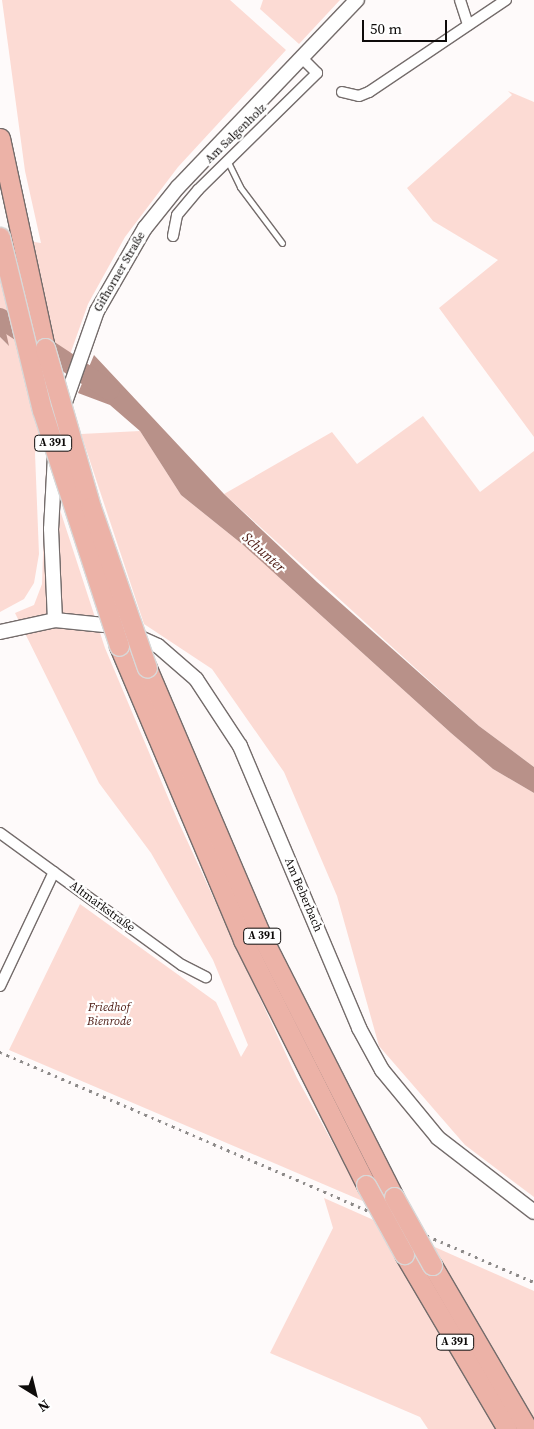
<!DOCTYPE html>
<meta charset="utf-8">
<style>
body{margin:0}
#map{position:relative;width:534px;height:1429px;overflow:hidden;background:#fefafa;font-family:"Source Serif 4",serif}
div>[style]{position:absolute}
.green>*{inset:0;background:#fcdbd4}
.water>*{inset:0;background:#b89189}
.river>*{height:20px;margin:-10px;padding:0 10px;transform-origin:10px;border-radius:10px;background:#b89189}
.roads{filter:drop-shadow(1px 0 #746c6b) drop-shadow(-1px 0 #746c6b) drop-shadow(0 1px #746c6b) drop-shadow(0 -1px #746c6b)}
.lane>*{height:5px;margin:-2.5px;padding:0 2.5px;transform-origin:2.5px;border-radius:2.5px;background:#fff}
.street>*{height:10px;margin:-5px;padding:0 5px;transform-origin:5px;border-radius:5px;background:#fff}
.secondary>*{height:14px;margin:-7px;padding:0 7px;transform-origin:7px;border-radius:7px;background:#fff}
.highway>*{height:19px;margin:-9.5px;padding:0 9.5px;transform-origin:9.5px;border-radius:9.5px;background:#ecb2a7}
.rail>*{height:3px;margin-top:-1.5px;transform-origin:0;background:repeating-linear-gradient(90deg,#8c8988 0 2.5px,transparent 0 7.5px)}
.bridges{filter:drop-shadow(1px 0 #d8d8d8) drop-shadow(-1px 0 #d8d8d8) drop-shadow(0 1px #d8d8d8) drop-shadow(0 -1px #d8d8d8)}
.highway-bridge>*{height:19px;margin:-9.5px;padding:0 9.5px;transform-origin:9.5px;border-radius:9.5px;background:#ecb2a7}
span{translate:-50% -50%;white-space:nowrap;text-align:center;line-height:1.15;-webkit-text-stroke:4.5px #fff;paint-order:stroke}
.shield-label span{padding:1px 4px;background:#fff;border:1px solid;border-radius:4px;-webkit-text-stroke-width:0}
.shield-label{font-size:11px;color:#0e0b0a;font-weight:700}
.street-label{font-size:12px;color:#0e0b0a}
.park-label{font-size:12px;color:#4b1810;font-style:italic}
.water-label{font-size:14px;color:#4c1911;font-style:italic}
.north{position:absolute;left:10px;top:1369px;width:50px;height:50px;-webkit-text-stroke:4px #fff;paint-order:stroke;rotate:144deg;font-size:14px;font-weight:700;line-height:20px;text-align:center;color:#0e0b0a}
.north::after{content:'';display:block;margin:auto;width:18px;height:22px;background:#0e0b0a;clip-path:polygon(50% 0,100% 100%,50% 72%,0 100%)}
.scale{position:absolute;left:362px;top:20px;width:85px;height:22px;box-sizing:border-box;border:2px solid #0e0b0a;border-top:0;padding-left:6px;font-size:15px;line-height:18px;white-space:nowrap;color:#0e0b0a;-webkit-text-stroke:4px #fff;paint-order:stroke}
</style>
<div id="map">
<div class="green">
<div style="clip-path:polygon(2px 0,230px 0,286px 50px,178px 167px,125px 237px,88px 304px,35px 453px,39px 554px,34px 583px,24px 599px,0 612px,0 337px,8px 345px,0 308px,0 237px,41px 243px,25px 171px)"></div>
<div style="clip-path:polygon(263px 0,340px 0,299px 44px,260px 9px)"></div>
<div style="clip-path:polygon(508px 91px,534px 102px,534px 437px,439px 308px,498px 260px,433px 221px,407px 188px,512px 95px)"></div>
<div style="clip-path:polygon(423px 416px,480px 492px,534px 451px,534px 767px,479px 726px,224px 494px,332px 432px,357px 464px)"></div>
<div style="clip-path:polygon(140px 431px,181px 495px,242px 544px,451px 733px,493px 769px,534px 793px,534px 1197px,465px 1145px,379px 1046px,337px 896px,284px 772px,212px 669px,144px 624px,81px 434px)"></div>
<div style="clip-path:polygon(46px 467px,105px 648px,178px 821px,297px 1078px,365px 1202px,9px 1050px,80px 904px,216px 1002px,241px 1057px,248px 1045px,213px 960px,151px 853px,99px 783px,15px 613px,34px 605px,42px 584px)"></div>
<div style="clip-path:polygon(324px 1198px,534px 1291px,534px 1429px,428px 1429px,420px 1417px,270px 1353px,333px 1228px)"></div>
</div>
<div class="water">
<div style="clip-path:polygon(0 308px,1px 310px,9px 346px,0 337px)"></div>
<div style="clip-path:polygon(94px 355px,224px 494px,317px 582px,479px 726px,534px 767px,534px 793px,493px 769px,451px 733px,242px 544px,181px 495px,140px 431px,110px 405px,78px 393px)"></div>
</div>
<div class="river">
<div style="left:0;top:318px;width:131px;rotate:33.4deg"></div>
</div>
<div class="roads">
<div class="lane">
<div style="left:227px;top:160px;width:30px;rotate:64deg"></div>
<div style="left:240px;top:187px;width:70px;rotate:53.1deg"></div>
</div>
<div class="street">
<div style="left:460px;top:0;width:26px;rotate:72deg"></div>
<div style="left:342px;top:92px;width:17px;rotate:13deg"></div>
<div style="left:359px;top:96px;width:11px;rotate:-22deg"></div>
<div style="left:369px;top:92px;width:165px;rotate:-33.9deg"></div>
<div style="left:173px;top:236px;width:21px;rotate:-79deg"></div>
<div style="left:177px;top:215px;width:33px;rotate:-50deg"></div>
<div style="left:198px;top:190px;width:167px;rotate:-44.5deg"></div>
<div style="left:317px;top:73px;width:20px;rotate:-135deg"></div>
<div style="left:0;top:833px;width:225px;rotate:36deg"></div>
<div style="left:182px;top:965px;width:27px;rotate:27deg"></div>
<div style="left:0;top:986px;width:126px;rotate:-64.7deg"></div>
</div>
<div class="secondary">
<div style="left:63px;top:408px;width:103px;rotate:-70.7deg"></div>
<div style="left:97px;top:311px;width:96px;rotate:-60deg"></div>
<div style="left:145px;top:228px;width:53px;rotate:-51.2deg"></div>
<div style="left:178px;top:187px;width:259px;rotate:-46.3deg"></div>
<div style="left:55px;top:456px;width:73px;rotate:93.1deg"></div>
<div style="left:51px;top:529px;width:91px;rotate:87.5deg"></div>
<div style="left:0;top:632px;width:56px;rotate:-12.3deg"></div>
<div style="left:55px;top:620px;width:59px;rotate:5.8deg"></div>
<div style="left:114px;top:626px;width:48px;rotate:24.4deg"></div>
<div style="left:158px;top:646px;width:50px;rotate:41deg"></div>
<div style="left:196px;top:679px;width:80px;rotate:56.7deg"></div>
<div style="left:240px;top:746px;width:306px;rotate:67.1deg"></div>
<div style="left:359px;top:1028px;width:48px;rotate:61.3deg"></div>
<div style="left:382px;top:1070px;width:88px;rotate:50.5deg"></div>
<div style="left:438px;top:1138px;width:121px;rotate:37.6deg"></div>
</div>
<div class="highway">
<div style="left:0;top:138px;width:215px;rotate:77.9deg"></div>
<div style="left:119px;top:646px;width:319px;rotate:67.1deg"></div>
<div style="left:243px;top:940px;width:274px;rotate:63.3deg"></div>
<div style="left:147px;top:668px;width:286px;rotate:66.9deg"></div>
<div style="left:259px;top:931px;width:298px;rotate:63.1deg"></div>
<div style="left:404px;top:1254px;width:203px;rotate:59.5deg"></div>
<div style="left:432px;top:1265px;width:190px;rotate:59.7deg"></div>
</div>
</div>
<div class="rail">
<div style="left:0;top:1052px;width:581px;rotate:23.3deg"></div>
</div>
<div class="bridges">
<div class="highway-bridge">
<div style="left:0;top:237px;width:178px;rotate:76.4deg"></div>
<div style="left:42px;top:410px;width:248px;rotate:71.9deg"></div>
<div style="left:45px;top:348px;width:166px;rotate:73.9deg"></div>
<div style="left:91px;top:507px;width:170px;rotate:70.8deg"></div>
<div style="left:366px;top:1185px;width:79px;rotate:61.2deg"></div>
<div style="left:394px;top:1197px;width:78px;rotate:60.8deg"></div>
</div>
</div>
<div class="shield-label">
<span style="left:53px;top:443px">A 391</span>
<span style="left:262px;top:936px">A 391</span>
<span style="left:455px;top:1342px">A 391</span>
</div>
<div class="street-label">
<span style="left:236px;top:134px;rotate:-44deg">Am Salgenholz</span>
<span style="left:120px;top:272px;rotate:-60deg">Gifhorner Straße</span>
<span style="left:303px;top:895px;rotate:67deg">Am Beberbach</span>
<span style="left:102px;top:907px;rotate:36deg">Altmarkstraße</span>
</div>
<div class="park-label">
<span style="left:109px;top:1015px">Friedhof<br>Bienrode</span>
</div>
<div class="water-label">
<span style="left:264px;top:552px;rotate:42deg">Schunter</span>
</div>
<div class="north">N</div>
<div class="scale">50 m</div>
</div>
